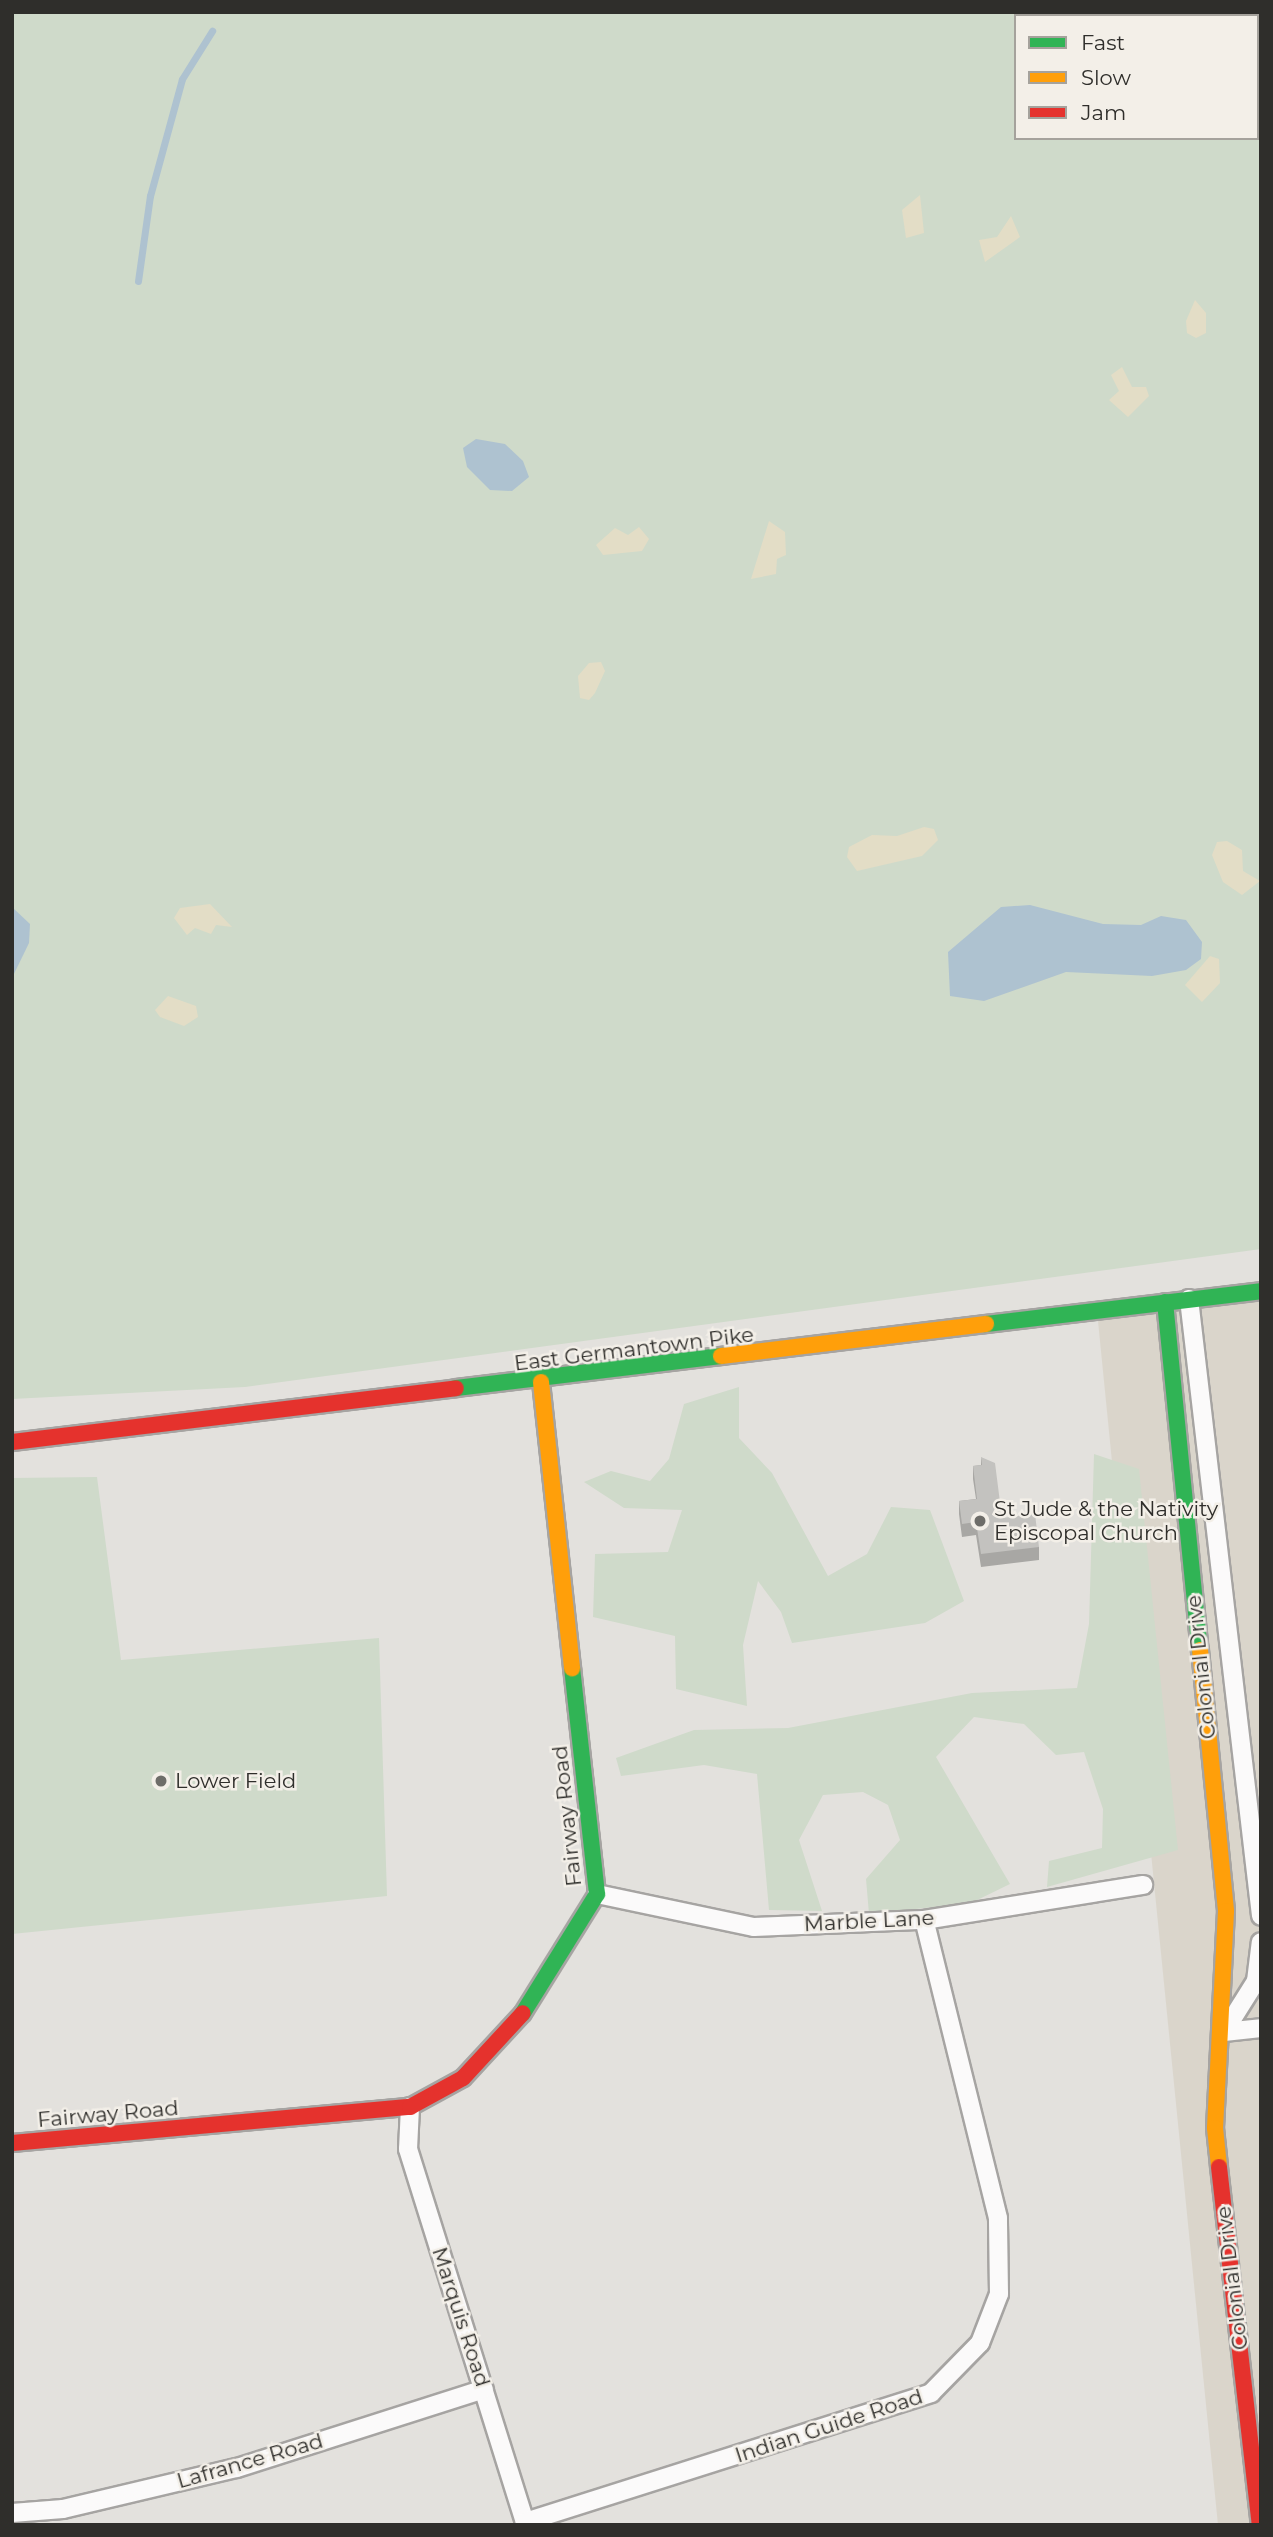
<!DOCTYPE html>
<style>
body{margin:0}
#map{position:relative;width:1273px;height:2537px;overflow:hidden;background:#e3e1dd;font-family:Montserrat,sans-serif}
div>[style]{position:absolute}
.built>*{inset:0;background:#dad5cb}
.green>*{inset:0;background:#cfdaca}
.sand>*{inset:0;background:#e3ddc6}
.water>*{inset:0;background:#aec2d0}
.stream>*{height:7px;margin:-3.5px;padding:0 3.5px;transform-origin:3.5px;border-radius:3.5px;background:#aec2d0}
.roads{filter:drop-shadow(2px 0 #a6a4a2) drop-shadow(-2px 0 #a6a4a2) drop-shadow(0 2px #a6a4a2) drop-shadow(0 -2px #a6a4a2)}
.street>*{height:18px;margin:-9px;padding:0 9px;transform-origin:9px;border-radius:9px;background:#fbfafa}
.fast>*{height:16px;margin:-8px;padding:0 8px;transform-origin:8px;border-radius:8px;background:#30b455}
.slow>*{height:16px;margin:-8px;padding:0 8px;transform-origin:8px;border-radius:8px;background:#ff9f0a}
.jam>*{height:16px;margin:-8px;padding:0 8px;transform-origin:8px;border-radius:8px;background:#e5322d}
.wall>*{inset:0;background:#a8a7a4}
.building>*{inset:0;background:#c3c2bf}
.dots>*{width:19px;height:19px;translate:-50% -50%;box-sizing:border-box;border:4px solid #f3efe8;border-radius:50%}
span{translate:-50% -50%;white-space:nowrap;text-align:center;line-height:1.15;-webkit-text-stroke:5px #f3efe8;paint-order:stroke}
.street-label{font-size:21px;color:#2f2e2b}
.poi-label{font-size:21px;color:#2f2e2b}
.left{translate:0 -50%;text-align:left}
.frame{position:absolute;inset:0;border:14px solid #2f2e2b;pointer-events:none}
.legend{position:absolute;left:1014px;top:14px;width:245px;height:126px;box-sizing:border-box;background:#f3efe8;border:2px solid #a5a29c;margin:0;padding:9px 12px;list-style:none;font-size:21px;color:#2f2e2b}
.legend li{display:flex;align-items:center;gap:14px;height:35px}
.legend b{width:35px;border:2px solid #a5a29c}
</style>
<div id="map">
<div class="built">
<div style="clip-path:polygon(1261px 1291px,1261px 2525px,1218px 2525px,1097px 1311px)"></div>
</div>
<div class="green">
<div style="clip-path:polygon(evenodd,12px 12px,1261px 12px,1261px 1249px,245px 1387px,12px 1399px,12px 12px,1016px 16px,1257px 16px,1257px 138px,1016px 138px,1016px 16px)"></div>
<div style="clip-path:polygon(739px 1387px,739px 1438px,772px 1473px,828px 1576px,867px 1554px,891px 1507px,930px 1510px,964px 1601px,925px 1623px,792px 1643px,781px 1612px,758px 1581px,743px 1645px,747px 1706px,676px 1689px,675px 1636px,593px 1617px,595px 1554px,668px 1552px,682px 1510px,624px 1508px,584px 1482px,611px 1471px,650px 1481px,669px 1459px,684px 1404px)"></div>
<div style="clip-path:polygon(1094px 1454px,1139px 1469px,1178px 1850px,1047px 1887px,1049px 1861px,1102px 1848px,1103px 1809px,1084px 1752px,1056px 1755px,1024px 1724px,974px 1717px,936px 1757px,1010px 1884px,971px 1903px,869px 1914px,866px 1879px,900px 1840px,888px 1805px,863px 1792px,823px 1795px,799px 1840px,822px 1911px,769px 1910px,757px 1774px,704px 1765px,621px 1776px,616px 1758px,694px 1730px,788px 1728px,972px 1693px,1077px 1688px,1089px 1624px)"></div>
<div style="clip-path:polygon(97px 1477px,121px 1660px,379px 1638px,387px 1896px,12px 1934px,12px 1478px)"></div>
</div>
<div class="sand">
<div style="clip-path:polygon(920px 195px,924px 233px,906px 238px,902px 210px)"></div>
<div style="clip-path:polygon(1011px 216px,1020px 237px,985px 262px,979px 240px,997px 237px)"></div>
<div style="clip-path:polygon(1195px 300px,1206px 313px,1206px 333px,1196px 338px,1187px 333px,1186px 321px)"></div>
<div style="clip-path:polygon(1122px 367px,1132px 387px,1146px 387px,1149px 396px,1128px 417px,1109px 400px,1119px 391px,1111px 375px)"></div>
<div style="clip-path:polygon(769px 521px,785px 532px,786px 555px,777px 559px,776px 574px,751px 579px)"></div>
<div style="clip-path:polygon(639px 527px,649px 539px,642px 551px,603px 555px,596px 545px,615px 528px,628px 535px)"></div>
<div style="clip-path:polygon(601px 662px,605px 671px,595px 693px,589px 700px,580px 698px,578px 676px,589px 663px)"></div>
<div style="clip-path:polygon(924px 827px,934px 829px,938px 840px,922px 856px,857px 871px,847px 857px,849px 847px,872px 835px,897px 836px)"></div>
<div style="clip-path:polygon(1227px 841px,1242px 850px,1243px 871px,1260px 881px,1242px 895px,1223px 882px,1212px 855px,1217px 842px)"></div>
<div style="clip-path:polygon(210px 904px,232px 927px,216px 925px,211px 934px,195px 928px,187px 935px,174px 918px,180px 908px)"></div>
<div style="clip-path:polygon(1210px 956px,1219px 959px,1220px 983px,1202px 1002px,1185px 985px)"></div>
<div style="clip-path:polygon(168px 996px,196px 1006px,198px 1017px,184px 1026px,160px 1017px,155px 1010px)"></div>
</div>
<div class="water">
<div style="clip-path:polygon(476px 439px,505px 444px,523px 461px,529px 477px,512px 491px,490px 490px,467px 467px,463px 448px)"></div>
<div style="clip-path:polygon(1030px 905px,1103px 924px,1141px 925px,1161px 916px,1186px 920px,1202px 942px,1201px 959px,1186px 970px,1152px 976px,1066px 972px,984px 1001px,950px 996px,948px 952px,1001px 907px)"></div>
<div style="clip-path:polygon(12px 907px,30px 924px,29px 943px,12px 978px)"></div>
</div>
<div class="stream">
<div style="left:138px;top:281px;width:86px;rotate:-82deg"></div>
<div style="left:150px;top:196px;width:121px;rotate:-74.7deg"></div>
<div style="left:182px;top:79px;width:57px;rotate:-58deg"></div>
</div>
<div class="roads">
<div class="street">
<div style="left:1189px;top:1299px;width:621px;rotate:83.34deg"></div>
<div style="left:597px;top:1894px;width:160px;rotate:11.9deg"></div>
<div style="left:754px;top:1927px;width:170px;rotate:-2.4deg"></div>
<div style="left:924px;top:1920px;width:222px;rotate:-9.1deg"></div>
<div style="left:1224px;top:2032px;width:60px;rotate:-57.9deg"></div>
<div style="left:1256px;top:1981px;width:39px;rotate:-83deg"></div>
<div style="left:1224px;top:2032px;width:37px;rotate:-6deg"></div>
<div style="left:410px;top:2107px;width:42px;rotate:92.7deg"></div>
<div style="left:408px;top:2149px;width:394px;rotate:72.6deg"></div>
<div style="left:12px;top:2513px;width:51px;rotate:-4.5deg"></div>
<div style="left:63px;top:2509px;width:179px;rotate:-13.3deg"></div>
<div style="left:237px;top:2468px;width:259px;rotate:-17.7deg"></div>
<div style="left:525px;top:2522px;width:426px;rotate:-17.6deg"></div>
<div style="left:931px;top:2393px;width:70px;rotate:-45.6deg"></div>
<div style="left:980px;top:2343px;width:53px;rotate:-68.8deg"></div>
<div style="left:999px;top:2294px;width:76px;rotate:-90.8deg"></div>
<div style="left:998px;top:2218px;width:307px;rotate:-103.9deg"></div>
</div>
<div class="fast">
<div style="left:1165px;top:1302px;width:350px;rotate:84.3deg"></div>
<div style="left:986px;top:1324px;width:277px;rotate:-6.8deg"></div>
<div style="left:456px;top:1388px;width:267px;rotate:-6.9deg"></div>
<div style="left:523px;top:2013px;width:140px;rotate:-58.1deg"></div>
<div style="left:597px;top:1894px;width:227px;rotate:-96.3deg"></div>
</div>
<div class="slow">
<div style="left:721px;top:1356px;width:267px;rotate:-6.9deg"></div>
<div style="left:541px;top:1382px;width:288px;rotate:83.8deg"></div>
<div style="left:1200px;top:1650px;width:262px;rotate:84.3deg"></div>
<div style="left:1226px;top:1911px;width:217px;rotate:92.9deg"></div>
<div style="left:1215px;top:2128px;width:39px;rotate:84deg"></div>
</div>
<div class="jam">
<div style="left:12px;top:1442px;width:447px;rotate:-6.9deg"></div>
<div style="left:12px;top:2143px;width:400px;rotate:-5.2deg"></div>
<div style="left:410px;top:2107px;width:60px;rotate:-28.7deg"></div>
<div style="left:463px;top:2078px;width:88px;rotate:-47.3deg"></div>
<div style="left:1219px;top:2167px;width:360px;rotate:83.5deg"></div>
</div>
</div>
<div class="wall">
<div style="clip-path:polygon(981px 1457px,1002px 1518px,1039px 1547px,1039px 1560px,981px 1567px,976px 1535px,962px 1537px,959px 1514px,959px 1501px,976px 1499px,973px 1479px,973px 1466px,981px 1465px)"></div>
</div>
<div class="building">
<div style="clip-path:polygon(981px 1457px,995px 1463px,1002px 1518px,1035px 1514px,1039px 1547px,981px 1554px,976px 1522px,962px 1524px,959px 1501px,977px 1499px,973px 1466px,982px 1465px)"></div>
</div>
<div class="dots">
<div style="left:980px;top:1521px;background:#6e6d69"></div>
<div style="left:161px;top:1781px;background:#6e6d69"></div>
</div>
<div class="street-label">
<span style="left:634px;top:1349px;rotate:-7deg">East Germantown Pike</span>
<span style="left:1201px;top:1667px;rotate:-96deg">Colonial Drive</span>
<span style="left:567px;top:1816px;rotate:-96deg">Fairway Road</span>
<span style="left:869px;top:1921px;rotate:-3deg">Marble Lane</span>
<span style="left:108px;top:2114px;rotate:-5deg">Fairway Road</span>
<span style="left:1232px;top:2278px;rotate:-97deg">Colonial Drive</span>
<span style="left:461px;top:2317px;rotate:72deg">Marquis Road</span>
<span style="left:829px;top:2426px;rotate:-18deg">Indian Guide Road</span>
<span style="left:250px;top:2461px;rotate:-16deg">Lafrance Road</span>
</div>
<div class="poi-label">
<span class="left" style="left:994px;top:1521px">St Jude &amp; the Nativity<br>Episcopal Church</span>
<span class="left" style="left:175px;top:1781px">Lower Field</span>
</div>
<div class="frame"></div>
<ul class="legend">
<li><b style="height:9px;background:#30b455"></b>Fast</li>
<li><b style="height:9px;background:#ff9f0a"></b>Slow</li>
<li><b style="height:9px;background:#e5322d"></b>Jam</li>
</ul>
</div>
